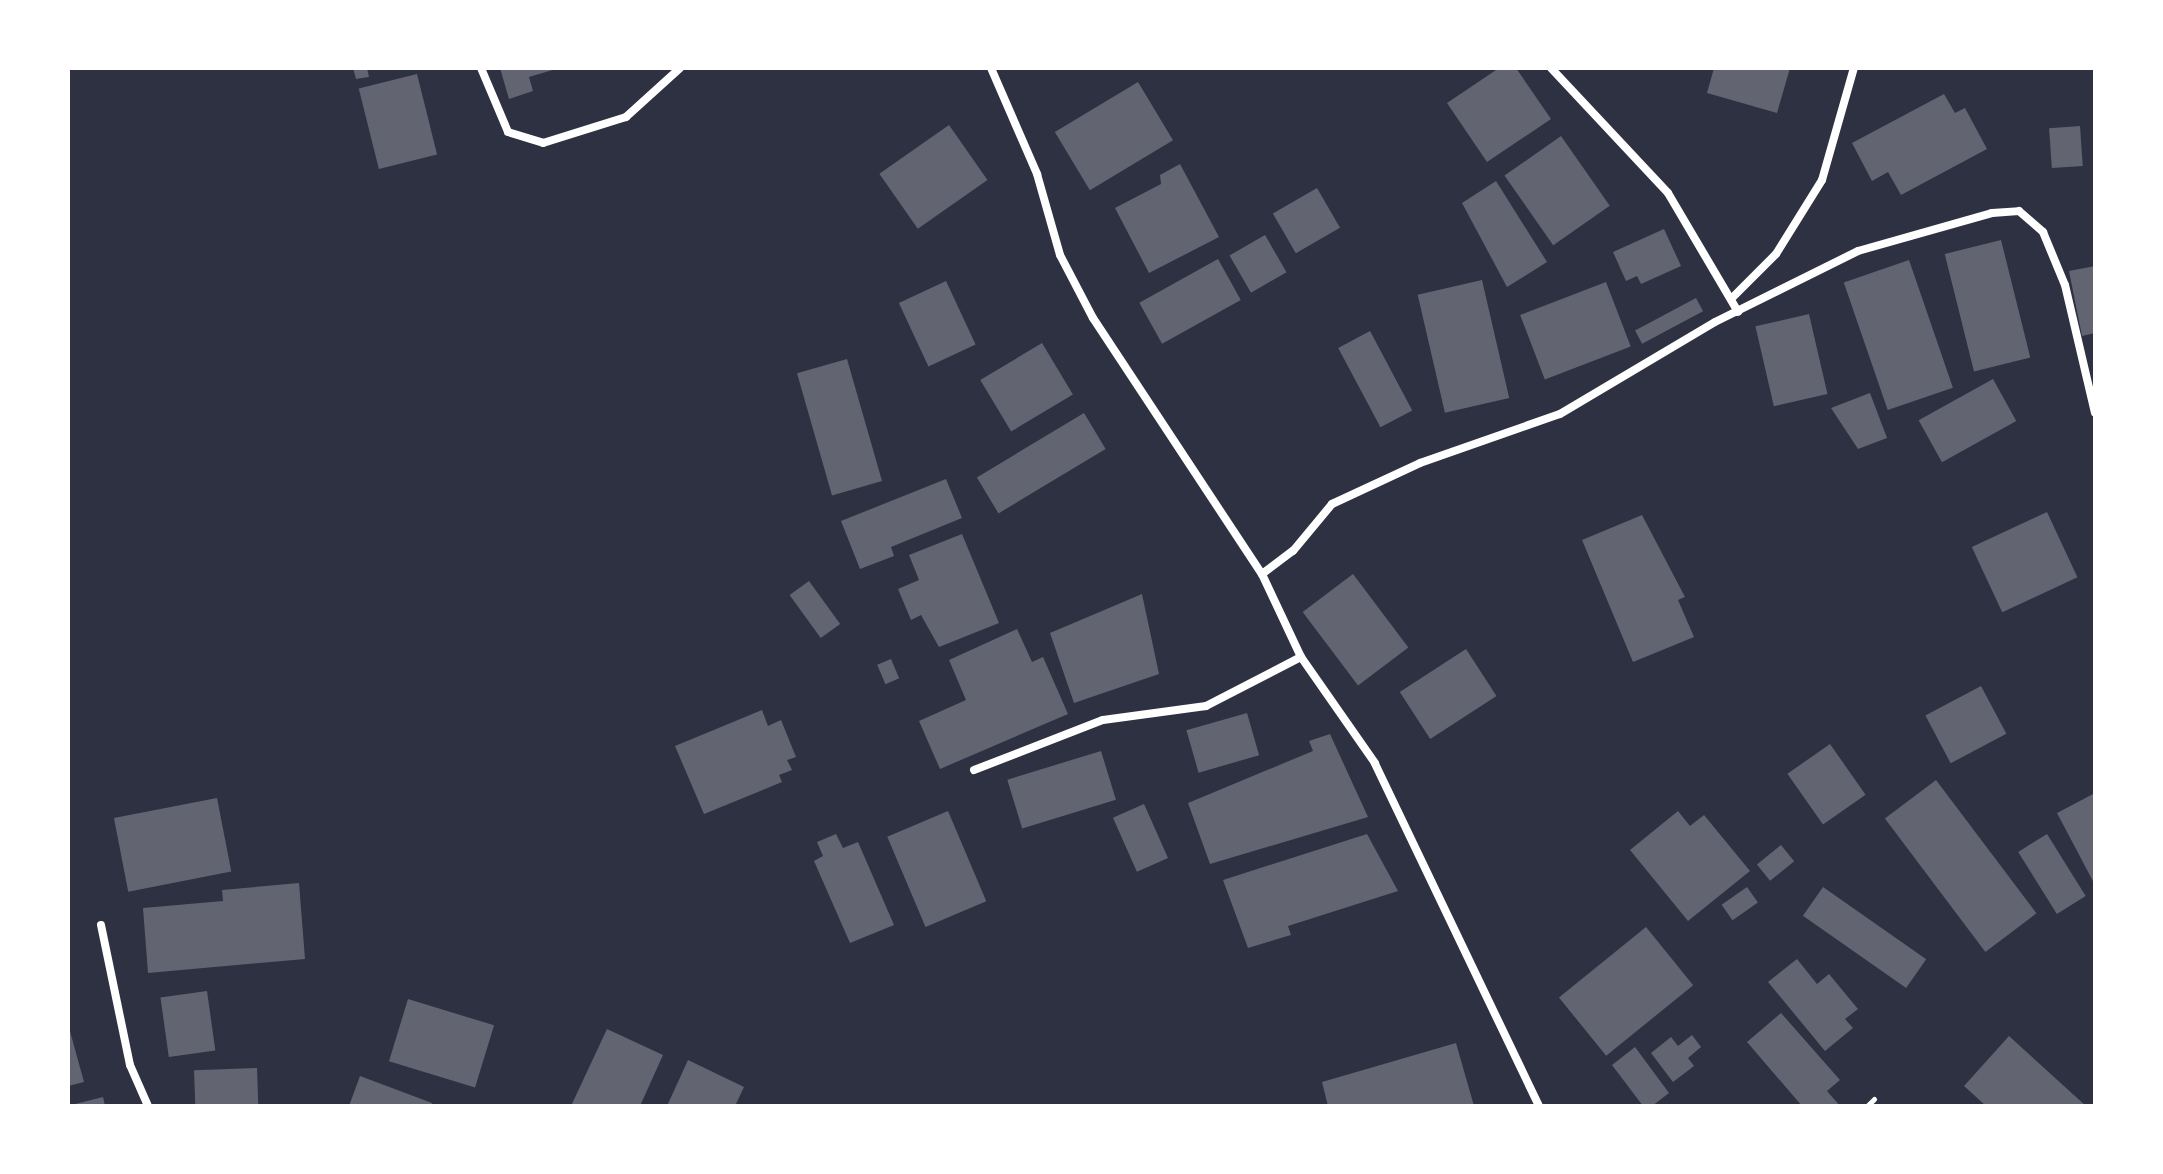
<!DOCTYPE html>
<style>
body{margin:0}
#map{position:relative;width:2163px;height:1174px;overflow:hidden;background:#2d3142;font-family:Mulish,sans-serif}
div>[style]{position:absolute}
.building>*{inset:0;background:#626471;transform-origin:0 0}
.path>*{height:5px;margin:-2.5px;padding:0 2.5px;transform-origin:2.5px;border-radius:2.5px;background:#fff}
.minor>*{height:8px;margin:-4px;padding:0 4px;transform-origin:4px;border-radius:4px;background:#fff}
span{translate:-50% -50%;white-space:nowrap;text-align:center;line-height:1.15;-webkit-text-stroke:8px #fff;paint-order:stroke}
.frame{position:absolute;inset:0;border:70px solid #fff;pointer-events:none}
</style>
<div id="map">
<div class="building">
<div style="clip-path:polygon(353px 68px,367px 68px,369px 77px,356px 79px)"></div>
<div style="clip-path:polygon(500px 68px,556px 68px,556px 69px,529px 77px,533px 91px,509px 99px)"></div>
<div style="clip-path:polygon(1499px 68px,1516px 68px,1551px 119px,1487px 162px,1447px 103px)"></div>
<div style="clip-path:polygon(1714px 68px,1790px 68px,1777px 113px,1707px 93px)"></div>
<div style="left:417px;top:74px;width:83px;height:60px;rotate:76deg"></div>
<div style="left:1138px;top:82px;width:68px;height:97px;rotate:59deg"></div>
<div style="clip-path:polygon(1944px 94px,1955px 113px,1965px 108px,1987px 149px,1901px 195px,1888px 172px,1872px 181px,1852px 143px)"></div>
<div style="left:949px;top:125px;width:67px;height:85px;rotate:55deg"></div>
<div style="left:2080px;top:126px;width:40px;height:31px;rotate:86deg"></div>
<div style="left:1561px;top:136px;width:85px;height:69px;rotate:55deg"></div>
<div style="clip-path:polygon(1180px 164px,1219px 237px,1149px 273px,1115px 208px,1161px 184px,1160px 175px)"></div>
<div style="clip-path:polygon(1496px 181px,1547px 262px,1507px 287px,1462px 203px)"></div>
<div style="left:1317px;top:188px;width:46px;height:51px;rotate:60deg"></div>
<div style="clip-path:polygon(1664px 229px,1681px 266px,1641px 284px,1637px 276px,1626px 281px,1613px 252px)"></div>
<div style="left:1265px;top:235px;width:43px;height:41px;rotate:60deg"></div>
<div style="left:2001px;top:240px;width:121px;height:58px;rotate:76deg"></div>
<div style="left:1218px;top:259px;width:47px;height:90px;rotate:61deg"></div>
<div style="left:1909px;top:260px;width:135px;height:69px;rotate:71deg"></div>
<div style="clip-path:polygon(2095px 266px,2095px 333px,2082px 336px,2069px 271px)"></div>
<div style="left:1482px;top:280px;width:121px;height:66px;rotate:77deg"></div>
<div style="left:946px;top:281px;width:70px;height:52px;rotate:65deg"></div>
<div style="left:1606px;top:282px;width:69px;height:92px;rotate:69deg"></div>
<div style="left:1696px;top:298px;width:15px;height:69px;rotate:62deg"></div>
<div style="left:1809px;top:314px;width:82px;height:55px;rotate:77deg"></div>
<div style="left:1370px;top:331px;width:90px;height:36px;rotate:62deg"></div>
<div style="left:1042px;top:343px;width:60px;height:72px;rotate:59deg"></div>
<div style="left:847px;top:359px;width:127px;height:52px;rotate:74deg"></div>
<div style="left:1993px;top:379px;width:48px;height:85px;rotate:61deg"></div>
<div style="clip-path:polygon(1870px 393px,1887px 438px,1858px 449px,1831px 408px)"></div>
<div style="left:1084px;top:413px;width:42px;height:125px;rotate:59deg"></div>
<div style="clip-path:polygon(946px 479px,962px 518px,891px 547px,894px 556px,860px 569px,841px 521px)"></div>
<div style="left:2047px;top:512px;width:72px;height:83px;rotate:65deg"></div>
<div style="clip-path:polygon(1642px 515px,1685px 597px,1678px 600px,1694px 637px,1633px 662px,1582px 540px)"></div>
<div style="clip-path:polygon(962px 534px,999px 623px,939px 647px,921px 615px,911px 620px,898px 589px,919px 580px,909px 555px)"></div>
<div style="left:1353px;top:574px;width:92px;height:63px;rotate:53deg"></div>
<div style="left:809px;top:581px;width:53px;height:24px;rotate:54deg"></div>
<div style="clip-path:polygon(1142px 594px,1159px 674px,1074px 703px,1050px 633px)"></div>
<div style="clip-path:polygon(1017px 629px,1032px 662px,1043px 657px,1068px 714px,940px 769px,919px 721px,966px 700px,949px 660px)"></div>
<div style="left:1466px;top:649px;width:56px;height:79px;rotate:57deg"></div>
<div style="left:891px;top:659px;width:21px;height:15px;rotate:67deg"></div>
<div style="left:1981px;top:686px;width:54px;height:63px;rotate:62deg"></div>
<div style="clip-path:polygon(762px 710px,768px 726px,781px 720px,796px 757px,787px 760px,792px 770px,779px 775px,782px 782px,704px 814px,675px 746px)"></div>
<div style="left:1247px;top:713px;width:44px;height:63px;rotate:74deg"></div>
<div style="clip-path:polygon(1330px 734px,1368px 817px,1210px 864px,1188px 803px,1313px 751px,1309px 741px)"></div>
<div style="left:1830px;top:744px;width:62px;height:52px;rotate:55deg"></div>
<div style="left:1101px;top:751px;width:51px;height:98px;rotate:73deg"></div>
<div style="left:1936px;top:780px;width:167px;height:64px;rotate:53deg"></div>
<div style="clip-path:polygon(2095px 793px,2095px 885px,2057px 813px)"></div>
<div style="left:217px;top:798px;width:75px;height:105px;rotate:79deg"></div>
<div style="left:1144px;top:804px;width:59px;height:34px;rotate:66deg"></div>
<div style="left:948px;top:811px;width:98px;height:66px;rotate:67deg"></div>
<div style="clip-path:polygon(1678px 811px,1690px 826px,1704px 815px,1750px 871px,1688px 921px,1630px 850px)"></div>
<div style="clip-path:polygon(836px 834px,843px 848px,858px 842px,894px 925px,850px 943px,814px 861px,823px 856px,817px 842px)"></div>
<div style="clip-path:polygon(1367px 834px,1398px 891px,1288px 926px,1291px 935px,1248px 948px,1223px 880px)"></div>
<div style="left:2047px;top:834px;width:73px;height:34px;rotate:58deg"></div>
<div style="left:1781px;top:845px;width:21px;height:31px;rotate:51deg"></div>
<div style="clip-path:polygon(299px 883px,305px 959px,148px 973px,143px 908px,223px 901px,222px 890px)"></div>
<div style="left:1747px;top:887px;width:19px;height:31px;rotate:55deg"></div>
<div style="left:1823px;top:887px;width:126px;height:35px;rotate:35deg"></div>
<div style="left:1646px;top:927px;width:75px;height:112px;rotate:51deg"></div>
<div style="clip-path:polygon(1797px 959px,1817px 984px,1829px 974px,1858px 1009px,1845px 1019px,1853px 1028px,1825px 1051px,1768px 982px)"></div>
<div style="left:207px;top:991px;width:60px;height:47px;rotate:82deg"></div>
<div style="left:408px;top:999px;width:90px;height:65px;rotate:17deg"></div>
<div style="clip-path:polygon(1781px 1013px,1840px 1080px,1827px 1091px,1840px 1106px,1802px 1106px,1747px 1042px)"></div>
<div style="clip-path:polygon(68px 1024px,84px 1082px,68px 1086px)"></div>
<div style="clip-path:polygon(607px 1029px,663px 1055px,640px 1106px,571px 1106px)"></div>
<div style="clip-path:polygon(1692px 1035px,1701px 1047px,1688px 1058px,1694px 1066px,1673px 1082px,1651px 1053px,1671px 1037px,1678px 1046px)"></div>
<div style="clip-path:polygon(2009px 1036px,2086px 1106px,1986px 1106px,1964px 1086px)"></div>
<div style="clip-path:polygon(1456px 1043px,1474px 1106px,1328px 1106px,1322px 1082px)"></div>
<div style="clip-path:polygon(1635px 1047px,1669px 1093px,1652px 1106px,1643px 1106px,1612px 1065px)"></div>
<div style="clip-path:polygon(688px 1060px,744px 1087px,735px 1106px,667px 1106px)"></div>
<div style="left:257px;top:1068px;width:38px;height:63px;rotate:88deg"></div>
<div style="clip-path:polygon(360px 1076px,432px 1103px,431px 1106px,349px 1106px)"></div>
<div style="clip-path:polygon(103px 1097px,105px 1106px,71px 1106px,71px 1105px)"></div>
</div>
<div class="path">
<div style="left:1867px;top:1106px;width:10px;rotate:-45deg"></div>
</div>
<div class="minor">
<div style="left:481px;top:68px;width:69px;rotate:67.1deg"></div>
<div style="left:508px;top:132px;width:37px;rotate:17deg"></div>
<div style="left:543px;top:143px;width:87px;rotate:-17.4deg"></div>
<div style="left:626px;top:117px;width:73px;rotate:-42.2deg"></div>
<div style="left:991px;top:68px;width:116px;rotate:66.5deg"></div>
<div style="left:1037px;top:174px;width:84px;rotate:74.1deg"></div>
<div style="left:1060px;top:255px;width:71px;rotate:62.4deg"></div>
<div style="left:1093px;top:318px;width:307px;rotate:56.6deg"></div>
<div style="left:1551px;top:68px;width:171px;rotate:46.9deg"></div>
<div style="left:1668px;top:193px;width:138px;rotate:59.5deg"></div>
<div style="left:1732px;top:298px;width:62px;rotate:-45deg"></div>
<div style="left:1776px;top:254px;width:87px;rotate:-58.1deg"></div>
<div style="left:1822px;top:180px;width:116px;rotate:-74.1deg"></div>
<div style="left:974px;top:770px;width:138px;rotate:-21.2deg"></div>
<div style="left:1103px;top:720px;width:104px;rotate:-7.7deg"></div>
<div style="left:1206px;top:706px;width:107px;rotate:-27.3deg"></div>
<div style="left:101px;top:925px;width:143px;rotate:78.3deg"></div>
<div style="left:130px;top:1065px;width:45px;rotate:66.3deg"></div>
<div style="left:1539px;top:1106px;width:380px;rotate:-115.6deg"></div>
<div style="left:1375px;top:763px;width:129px;rotate:-124.9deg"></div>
<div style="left:1301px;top:657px;width:92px;rotate:-115.2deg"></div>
<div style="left:1262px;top:574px;width:39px;rotate:-37deg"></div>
<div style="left:1293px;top:551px;width:61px;rotate:-50.3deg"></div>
<div style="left:1332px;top:504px;width:97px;rotate:-25deg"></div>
<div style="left:1420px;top:463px;width:148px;rotate:-19.3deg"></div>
<div style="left:1560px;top:414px;width:180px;rotate:-30.7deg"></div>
<div style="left:1715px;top:322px;width:160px;rotate:-26.4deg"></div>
<div style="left:1858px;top:251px;width:139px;rotate:-15.8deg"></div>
<div style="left:1992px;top:213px;width:27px;rotate:-4deg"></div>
<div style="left:2019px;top:211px;width:32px;rotate:41deg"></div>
<div style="left:2043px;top:232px;width:57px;rotate:67.5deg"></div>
<div style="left:2065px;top:285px;width:131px;rotate:76.8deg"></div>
</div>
<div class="frame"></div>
</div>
